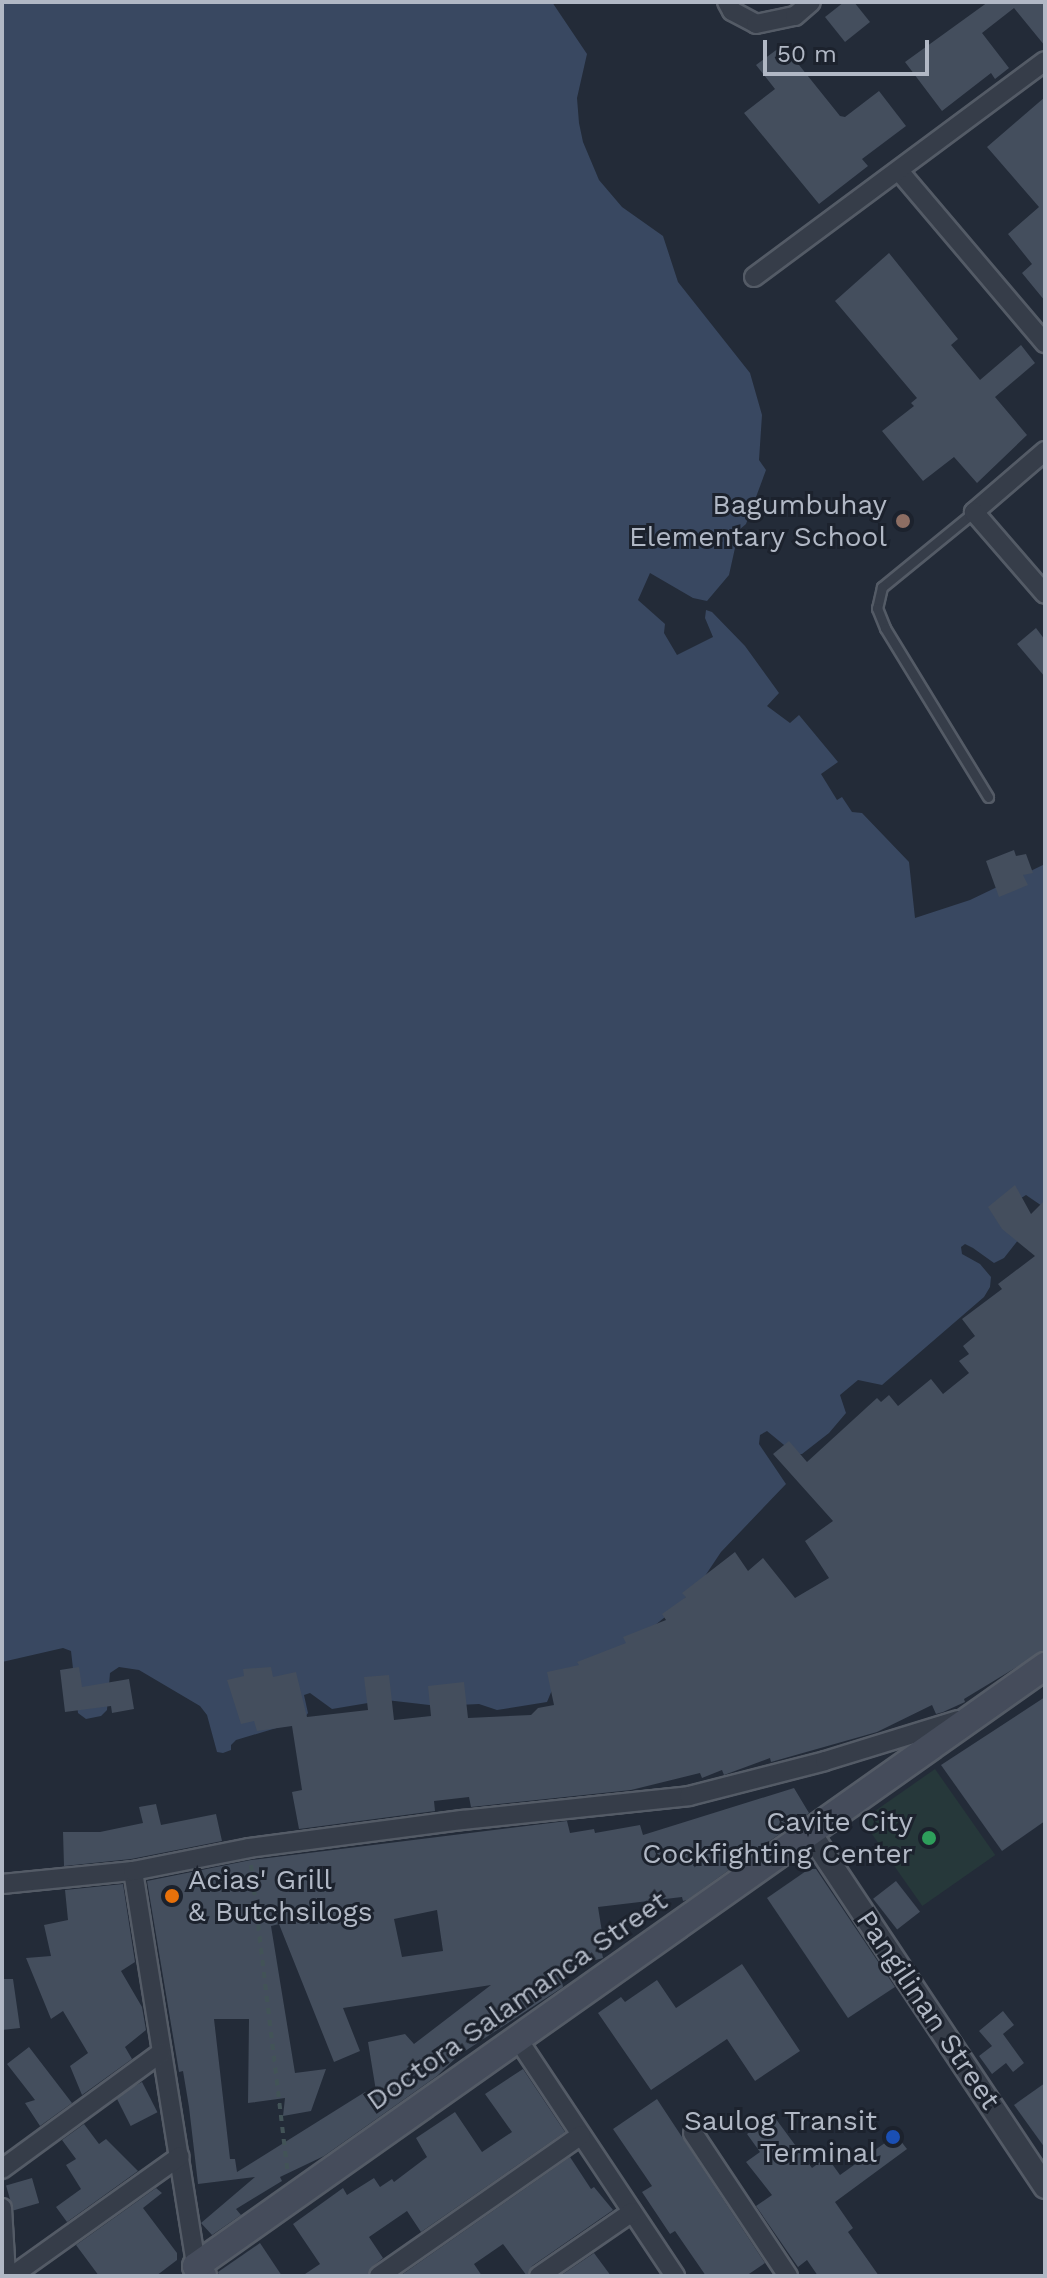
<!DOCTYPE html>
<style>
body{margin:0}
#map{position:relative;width:1047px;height:2278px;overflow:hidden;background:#232b38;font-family:"Work Sans",sans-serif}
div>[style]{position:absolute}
.green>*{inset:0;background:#26383a;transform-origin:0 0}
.water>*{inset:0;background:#394861}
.building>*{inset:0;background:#444e5d;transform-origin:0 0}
.path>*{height:4px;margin-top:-2px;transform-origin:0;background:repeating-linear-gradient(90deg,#425357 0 6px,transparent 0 12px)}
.roads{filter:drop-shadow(2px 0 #545b66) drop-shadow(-2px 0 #545b66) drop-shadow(0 2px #545b66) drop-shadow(0 -2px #545b66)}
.service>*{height:9px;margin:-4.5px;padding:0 4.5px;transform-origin:4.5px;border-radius:4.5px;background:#363d49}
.minor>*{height:18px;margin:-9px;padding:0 9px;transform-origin:9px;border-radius:9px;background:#363d49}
.tertiary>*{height:22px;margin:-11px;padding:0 11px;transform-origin:11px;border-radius:11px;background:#363d49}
.secondary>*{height:26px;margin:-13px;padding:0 13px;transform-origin:13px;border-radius:13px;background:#454c5b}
.dots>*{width:22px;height:22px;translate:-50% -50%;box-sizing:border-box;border:4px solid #1c222d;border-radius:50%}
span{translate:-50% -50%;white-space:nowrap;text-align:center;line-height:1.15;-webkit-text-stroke:6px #1c222d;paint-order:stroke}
.poi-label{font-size:28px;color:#b1b8c5}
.right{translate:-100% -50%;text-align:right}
.left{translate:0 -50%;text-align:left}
.street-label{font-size:28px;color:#b1b8c5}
.frame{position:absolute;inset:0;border:4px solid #b1b8c5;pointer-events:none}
.scale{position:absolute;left:763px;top:40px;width:166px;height:36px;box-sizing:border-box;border:4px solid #b1b8c5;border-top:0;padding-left:10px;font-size:24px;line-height:28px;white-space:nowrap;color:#b1b8c5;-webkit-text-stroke:6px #1c222d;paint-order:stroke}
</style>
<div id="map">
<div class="green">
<div style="left:935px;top:1769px;width:105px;height:89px;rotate:55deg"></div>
</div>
<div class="water">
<div style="clip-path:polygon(2px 2px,552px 2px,587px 54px,577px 98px,579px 123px,583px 142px,599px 180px,622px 207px,663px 236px,678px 282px,750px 373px,762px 415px,759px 460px,766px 470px,746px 524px,739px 530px,729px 575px,707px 601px,693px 598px,650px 573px,638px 600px,665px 624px,664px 633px,677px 655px,713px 637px,705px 618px,706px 610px,712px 612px,745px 646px,779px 693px,767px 706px,790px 723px,799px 715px,838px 762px,821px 774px,837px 800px,842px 797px,852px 812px,862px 813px,909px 862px,915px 918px,970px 900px,1045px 864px,1045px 1208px,1026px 1195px,1018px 1200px,1027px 1229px,1004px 1258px,994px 1263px,973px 1248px,965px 1244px,961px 1247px,962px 1254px,980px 1264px,991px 1277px,990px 1287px,984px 1297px,882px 1385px,858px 1380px,840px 1395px,846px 1413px,829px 1433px,802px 1454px,795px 1454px,767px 1431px,760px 1435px,759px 1444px,786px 1484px,721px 1552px,699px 1585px,665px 1617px,619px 1655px,552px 1690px,547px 1702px,497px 1710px,479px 1704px,438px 1706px,386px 1700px,332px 1709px,310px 1693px,304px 1695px,308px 1713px,303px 1720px,236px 1740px,231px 1745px,231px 1750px,223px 1753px,217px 1752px,207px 1715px,200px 1706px,139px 1670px,119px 1667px,110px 1673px,107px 1710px,101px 1716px,86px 1719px,78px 1713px,71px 1651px,63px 1648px,2px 1662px)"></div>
</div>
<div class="building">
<div style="clip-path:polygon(844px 2px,854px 2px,870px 22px,845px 42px,825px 17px)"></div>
<div style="clip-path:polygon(988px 2px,1045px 2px,1045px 46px,1014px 8px,982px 33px,1009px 68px,995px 79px,991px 73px,942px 111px,905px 62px)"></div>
<div style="clip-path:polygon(783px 45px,840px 116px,845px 117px,879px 91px,906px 126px,862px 159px,868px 166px,819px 204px,744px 113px,775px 89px,756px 65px)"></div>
<div style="clip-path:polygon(1045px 97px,1045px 301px,1022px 273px,1032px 264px,1008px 234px,1039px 207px,987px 147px)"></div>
<div style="clip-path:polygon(889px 253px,958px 339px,951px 345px,980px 380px,1021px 345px,1035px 363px,995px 397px,1027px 435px,977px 483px,954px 457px,923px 481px,882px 431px,914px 406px,911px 403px,917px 398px,835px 301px)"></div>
<div style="clip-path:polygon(1036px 628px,1045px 640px,1045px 677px,1017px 644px)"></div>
<div style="clip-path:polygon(1014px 850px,1016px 856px,1026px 854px,1033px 873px,1023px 875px,1028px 885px,999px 897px,986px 861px)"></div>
<div style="clip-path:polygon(1015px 1185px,1031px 1214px,1045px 1200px,1045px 1650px,964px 1699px,965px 1702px,943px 1712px,936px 1714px,932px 1705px,877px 1732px,771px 1762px,770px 1758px,724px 1775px,722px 1770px,702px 1778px,700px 1773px,631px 1790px,471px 1807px,469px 1797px,434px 1801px,435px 1811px,299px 1829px,292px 1792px,302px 1790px,292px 1726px,257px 1731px,254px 1721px,241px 1724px,227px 1680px,244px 1676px,243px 1669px,271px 1667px,273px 1677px,296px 1672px,307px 1717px,368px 1710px,364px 1677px,389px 1675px,394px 1720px,431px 1716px,428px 1686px,464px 1682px,468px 1718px,531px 1715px,538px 1708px,554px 1705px,547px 1672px,579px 1665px,577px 1662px,626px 1643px,623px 1637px,666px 1620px,662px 1614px,686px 1597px,682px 1593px,735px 1552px,748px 1571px,763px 1558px,795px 1598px,829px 1578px,805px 1541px,833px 1521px,773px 1454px,789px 1441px,807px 1462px,877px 1398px,881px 1402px,889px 1395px,898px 1406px,931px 1379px,943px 1394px,969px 1373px,959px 1361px,969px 1354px,963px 1346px,975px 1336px,962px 1319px,1002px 1289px,998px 1284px,1035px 1256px,1002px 1229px,988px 1207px)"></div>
<div style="clip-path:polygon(79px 1667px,82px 1687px,129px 1679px,134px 1709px,112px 1713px,111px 1706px,65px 1712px,60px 1670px)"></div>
<div style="clip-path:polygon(1045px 1697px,1045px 1821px,1002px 1851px,941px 1765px)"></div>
<div style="clip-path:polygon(evenodd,794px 1788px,809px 1813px,687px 1900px,683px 1901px,682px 1897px,598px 1907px,602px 1932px,598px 1933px,603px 1958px,560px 1970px,563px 1987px,459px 2055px,437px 2076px,324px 2156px,280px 2177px,282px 2181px,236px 2209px,241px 2215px,212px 2235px,201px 2223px,255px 2177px,198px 2184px,189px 2107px,183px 2071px,179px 2072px,147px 1881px,251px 1860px,567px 1821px,570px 1833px,594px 1829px,595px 1833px,640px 1825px,643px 1835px,794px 1788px,437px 1910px,443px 1951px,402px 1957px,394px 1919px,437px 1910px,794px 1788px,279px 1924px,334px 2062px,360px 2051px,343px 2008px,491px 1985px,414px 2044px,405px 2034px,368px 2042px,376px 2091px,365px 2092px,237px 2172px,235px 2159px,230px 2159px,214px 2019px,249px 2019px,248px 2103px,285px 2098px,283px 2116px,311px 2111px,326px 2069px,295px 2073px,271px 1926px,279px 1924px)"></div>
<div style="clip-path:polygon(156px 1804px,161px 1825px,216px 1814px,222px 1841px,131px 1859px,64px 1866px,63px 1832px,100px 1832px,143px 1823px,139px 1807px)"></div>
<div style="clip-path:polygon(809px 1869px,816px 1869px,895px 1987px,848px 2018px,767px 1898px)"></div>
<div style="left:896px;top:1881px;width:39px;height:29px;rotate:52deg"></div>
<div style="clip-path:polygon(123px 1884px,135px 1962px,121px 1971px,142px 2007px,146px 2030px,125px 2047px,132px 2059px,82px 2095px,70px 2066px,88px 2053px,63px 2011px,51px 2019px,26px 1958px,51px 1956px,44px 1925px,68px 1920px,65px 1890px)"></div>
<div style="clip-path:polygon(742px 1964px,800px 2051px,755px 2081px,727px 2039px,651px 2090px,598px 2013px,621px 1997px,625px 2002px,657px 1980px,676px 2008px)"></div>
<div style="clip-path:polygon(2px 1979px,13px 1979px,20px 2028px,2px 2030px)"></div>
<div style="clip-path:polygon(1003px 2011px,1014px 2025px,1003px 2034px,1024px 2063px,1013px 2072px,1006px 2063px,992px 2074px,979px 2056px,992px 2046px,979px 2031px)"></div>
<div style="clip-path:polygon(29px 2047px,72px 2103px,40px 2126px,25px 2103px,35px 2100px,7px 2064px)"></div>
<div style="clip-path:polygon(523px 2069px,565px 2132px,421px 2232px,407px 2211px,369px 2237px,383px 2258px,372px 2267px,367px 2276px,302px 2276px,320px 2264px,293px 2224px,343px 2188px,347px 2195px,374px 2178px,380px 2187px,392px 2179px,394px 2182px,427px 2157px,416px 2138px,455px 2112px,482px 2152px,512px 2132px,485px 2094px)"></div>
<div style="left:142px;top:2082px;width:34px;height:30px;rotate:63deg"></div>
<div style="clip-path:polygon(1045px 2083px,1045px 2148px,1014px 2105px)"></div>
<div style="clip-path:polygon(657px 2099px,765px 2263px,746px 2276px,706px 2276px,675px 2231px,670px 2234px,642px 2192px,652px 2186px,613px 2129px)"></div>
<div style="clip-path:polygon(773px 2115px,812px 2168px,827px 2157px,840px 2175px,896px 2135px,907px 2149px,835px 2202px,853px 2228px,848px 2232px,879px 2276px,818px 2276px,807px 2260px,798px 2267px,756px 2206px,772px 2195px,746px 2162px,760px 2152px,747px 2134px)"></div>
<div style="clip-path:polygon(84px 2124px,99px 2144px,106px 2139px,138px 2171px,67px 2222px,56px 2207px,81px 2189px,66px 2165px,76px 2159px,62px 2140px)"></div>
<div style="clip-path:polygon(570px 2157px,591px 2189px,594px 2187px,613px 2210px,532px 2266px,527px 2276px,503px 2244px,474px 2264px,482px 2276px,400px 2276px)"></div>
<div style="left:32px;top:2178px;width:26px;height:27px;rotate:74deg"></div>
<div style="clip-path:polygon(156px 2188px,162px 2193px,143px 2208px,177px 2253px,177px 2260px,156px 2276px,99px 2276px,76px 2245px)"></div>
<div style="clip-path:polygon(260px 2243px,282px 2276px,219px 2276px,218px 2272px)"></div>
<div style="clip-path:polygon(594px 2253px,611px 2276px,560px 2276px)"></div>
</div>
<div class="path">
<div style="left:251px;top:1865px;width:311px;rotate:83.2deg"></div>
</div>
<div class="roads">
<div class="service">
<div style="left:974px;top:512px;width:119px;rotate:140.8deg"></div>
<div style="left:882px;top:587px;width:22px;rotate:103deg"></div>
<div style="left:877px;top:608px;width:22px;rotate:68deg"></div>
<div style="left:885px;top:628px;width:198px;rotate:58.6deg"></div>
</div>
<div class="minor">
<div style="left:727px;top:2px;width:10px;rotate:61deg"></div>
<div style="left:732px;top:11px;width:27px;rotate:28deg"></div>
<div style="left:756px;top:24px;width:40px;rotate:-12deg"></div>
<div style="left:795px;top:16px;width:21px;rotate:-41deg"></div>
<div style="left:899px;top:171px;width:226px;rotate:49.7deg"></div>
<div style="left:754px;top:277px;width:362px;rotate:-36.6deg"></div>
<div style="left:1045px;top:451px;width:94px;rotate:139.3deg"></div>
<div style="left:974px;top:512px;width:108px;rotate:49.1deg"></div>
<div style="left:133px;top:1871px;width:400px;rotate:80.9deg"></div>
<div style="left:2px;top:1884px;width:132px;rotate:-5.7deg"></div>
<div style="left:133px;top:1871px;width:118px;rotate:-11.2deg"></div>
<div style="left:249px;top:1848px;width:215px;rotate:-7.5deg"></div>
<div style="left:462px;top:1820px;width:228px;rotate:-6deg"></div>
<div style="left:689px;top:1796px;width:140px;rotate:-14.4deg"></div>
<div style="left:825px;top:1761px;width:139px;rotate:-17.1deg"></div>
<div style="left:517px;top:2038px;width:286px;rotate:56.4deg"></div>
<div style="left:693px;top:2133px;width:172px;rotate:56.4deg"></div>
<div style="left:2px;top:2169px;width:198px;rotate:-36.2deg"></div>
<div style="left:2px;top:2208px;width:68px;rotate:86.6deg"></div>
<div style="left:12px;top:2276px;width:206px;rotate:-35.5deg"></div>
<div style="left:379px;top:2276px;width:246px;rotate:-34.9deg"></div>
<div style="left:539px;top:2276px;width:113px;rotate:-34.5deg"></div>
</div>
<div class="tertiary">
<div style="left:810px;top:1833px;width:425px;rotate:56.4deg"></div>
</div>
<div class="secondary">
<div style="left:203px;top:2276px;width:12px;rotate:-125deg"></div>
<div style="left:196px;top:2266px;width:1040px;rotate:-35.25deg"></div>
</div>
</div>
<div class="dots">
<div style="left:903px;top:521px;background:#8d6e63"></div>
<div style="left:929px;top:1838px;background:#2e9e5b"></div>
<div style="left:172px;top:1896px;background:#e8710a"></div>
<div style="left:893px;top:2137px;background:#1a4fb4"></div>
</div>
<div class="poi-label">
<span class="right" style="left:887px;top:521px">Bagumbuhay<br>Elementary School</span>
<span class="right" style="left:913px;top:1838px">Cavite City<br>Cockfighting Center</span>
<span class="left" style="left:188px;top:1896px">Acias' Grill<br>&amp; Butchsilogs</span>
<span class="right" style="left:877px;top:2137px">Saulog Transit<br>Terminal</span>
</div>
<div class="street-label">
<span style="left:517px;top:2001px;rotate:-35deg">Doctora Salamanca Street</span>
<span style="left:928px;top:2010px;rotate:56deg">Pangilinan Street</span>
</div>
<div class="frame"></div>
<div class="scale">50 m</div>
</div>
